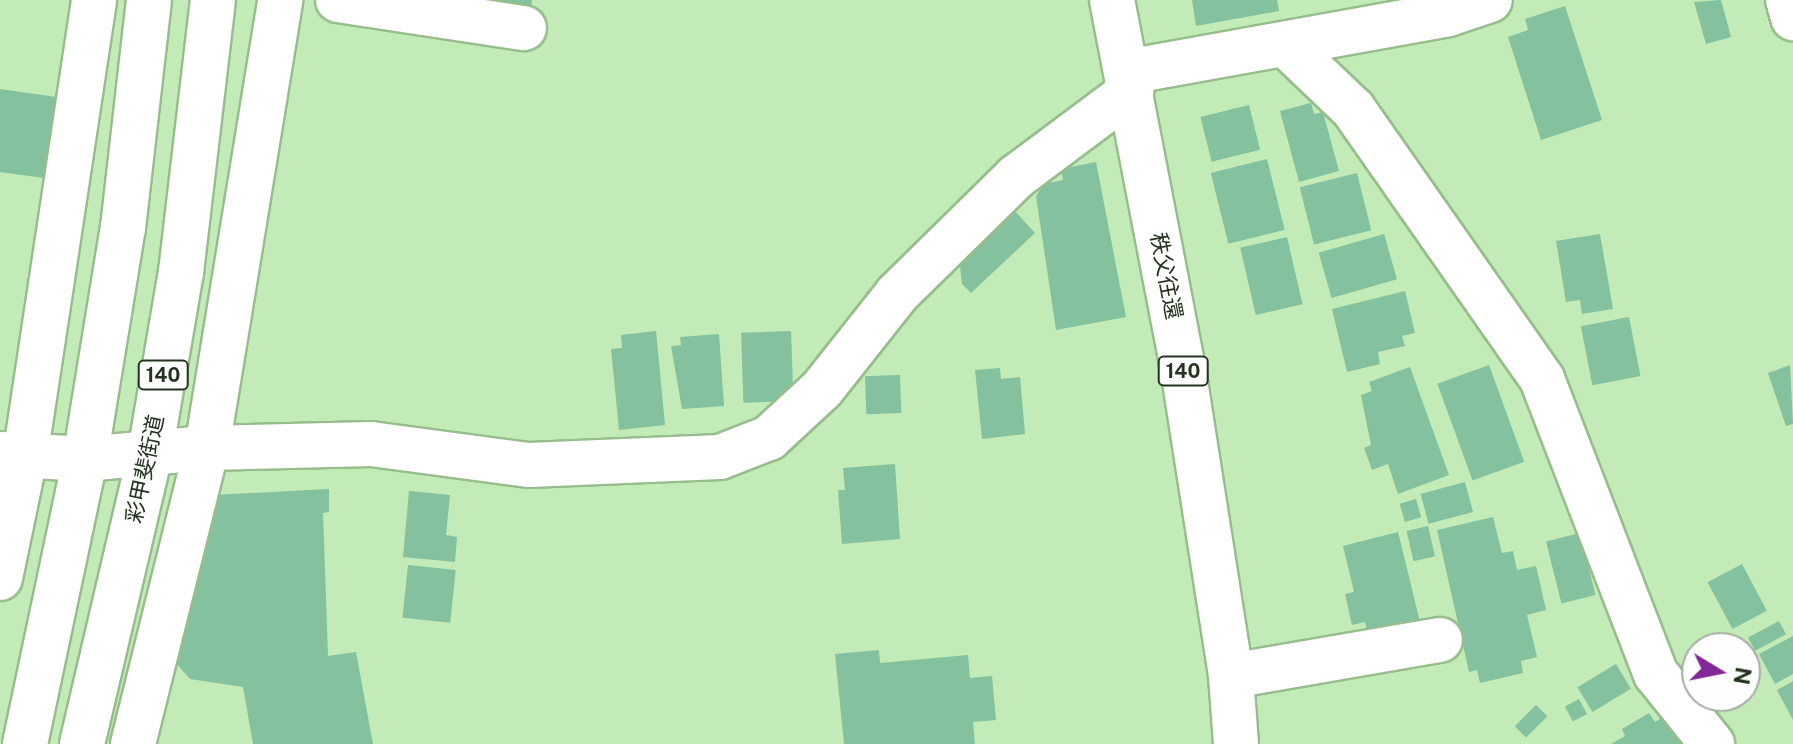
<!DOCTYPE html>
<meta charset="utf-8">
<style>
body{margin:0}
#map{position:relative;width:1793px;height:744px;overflow:hidden;background:#c2ebb7;font-family:"Public Sans","Noto Sans JP",sans-serif}
div>[style]{position:absolute}
.building>*{inset:0;background:#83c19f;transform-origin:0 0}
.roads{filter:drop-shadow(2px 0 #96bd8b) drop-shadow(-2px 0 #96bd8b) drop-shadow(0 2px #96bd8b) drop-shadow(0 -2px #96bd8b)}
.minor>*{height:44px;margin:-22px;padding:0 22px;transform-origin:22px;border-radius:22px;background:#fff}
.highway>*{height:44px;margin:-22px;padding:0 22px;transform-origin:22px;border-radius:22px;background:#fff}
span{translate:-50% -50%;white-space:nowrap;text-align:center;line-height:1.15;-webkit-text-stroke:7px #fefefe;paint-order:stroke}
.shield-label span{padding:2px 6px;background:#fefefe;border:2px solid;border-radius:6px;-webkit-text-stroke-width:0}
.shield-label{font-size:20px;color:#243320;font-weight:700}
.street-label{font-size:22px;color:#243320}
.north{position:absolute;left:1681px;top:632px;width:80px;height:80px;box-sizing:border-box;background:#fefefe;border:2px solid #a7ada5;border-radius:50%;rotate:100deg;font-size:22px;font-weight:700;line-height:32px;text-align:center;color:#243320}
.north::after{content:'';display:block;margin:auto;width:28px;height:36px;background:#812896;clip-path:polygon(50% 0,100% 100%,50% 72%,0 100%)}
</style>
<div id="map">
<div class="building">
<div style="clip-path:polygon(483px 0,532px 0,531px 9px)"></div>
<div style="clip-path:polygon(1192px 0,1277px 0,1279px 11px,1196px 26px)"></div>
<div style="clip-path:polygon(1721px 0,1731px 37px,1706px 44px,1694px 2px)"></div>
<div style="clip-path:polygon(1565px 6px,1602px 120px,1541px 140px,1508px 37px,1528px 30px,1525px 19px)"></div>
<div style="clip-path:polygon(0 89px,56px 97px,44px 178px,0 172px)"></div>
<div style="clip-path:polygon(1311px 103px,1314px 114px,1323px 112px,1339px 171px,1299px 182px,1280px 111px)"></div>
<div style="left:1249px;top:105px;width:46px;height:50px;rotate:76deg"></div>
<div style="left:1267px;top:159px;width:73px;height:58px;rotate:76deg"></div>
<div style="clip-path:polygon(1096px 162px,1126px 317px,1056px 330px,1036px 196px,1044px 184px,1063px 180px,1061px 169px)"></div>
<div style="left:1357px;top:173px;width:59px;height:59px;rotate:76deg"></div>
<div style="clip-path:polygon(1012px 208px,1035px 233px,971px 293px,962px 284px,959px 257px)"></div>
<div style="left:1384px;top:234px;width:47px;height:68px;rotate:74deg"></div>
<div style="clip-path:polygon(1600px 234px,1613px 309px,1582px 314px,1580px 300px,1566px 302px,1556px 241px)"></div>
<div style="left:1287px;top:237px;width:69px;height:48px;rotate:77deg"></div>
<div style="clip-path:polygon(1405px 291px,1415px 333px,1402px 336px,1405px 346px,1378px 352px,1380px 364px,1347px 372px,1332px 309px)"></div>
<div style="left:1629px;top:317px;width:60px;height:49px;rotate:79deg"></div>
<div style="clip-path:polygon(656px 331px,665px 425px,619px 430px,611px 349px,622px 348px,621px 335px)"></div>
<div style="left:791px;top:331px;width:70px;height:50px;rotate:88deg"></div>
<div style="clip-path:polygon(719px 334px,724px 406px,682px 409px,671px 346px,681px 345px,680px 337px)"></div>
<div style="left:1489px;top:365px;width:103px;height:55px;rotate:70deg"></div>
<div style="clip-path:polygon(1790px 365px,1793px 424px,1786px 426px,1768px 373px)"></div>
<div style="clip-path:polygon(1410px 367px,1449px 475px,1398px 494px,1388px 464px,1372px 470px,1364px 448px,1371px 445px,1361px 395px,1372px 391px,1369px 382px)"></div>
<div style="clip-path:polygon(1000px 368px,1001px 379px,1020px 377px,1025px 434px,982px 439px,975px 370px)"></div>
<div style="left:900px;top:375px;width:38px;height:35px;rotate:88deg"></div>
<div style="clip-path:polygon(895px 464px,900px 539px,842px 544px,838px 490px,845px 490px,843px 468px)"></div>
<div style="left:1465px;top:482px;width:31px;height:46px;rotate:75deg"></div>
<div style="clip-path:polygon(329px 489px,329px 512px,323px 513px,328px 656px,356px 652px,373px 744px,253px 744px,243px 687px,190px 679px,176px 663px,213px 495px)"></div>
<div style="clip-path:polygon(409px 491px,450px 495px,446px 535px,457px 537px,455px 562px,403px 557px)"></div>
<div style="left:1416px;top:499px;width:19px;height:17px;rotate:74deg"></div>
<div style="clip-path:polygon(1493px 517px,1502px 553px,1513px 551px,1517px 570px,1536px 566px,1546px 610px,1527px 615px,1537px 657px,1521px 661px,1523px 673px,1480px 683px,1477px 670px,1469px 672px,1437px 530px)"></div>
<div style="left:1428px;top:526px;width:31px;height:22px;rotate:77deg"></div>
<div style="clip-path:polygon(1398px 532px,1421px 626px,1369px 639px,1365px 622px,1352px 625px,1345px 594px,1354px 592px,1343px 546px)"></div>
<div style="left:1580px;top:533px;width:64px;height:35px;rotate:76deg"></div>
<div style="left:1742px;top:564px;width:53px;height:39px;rotate:62deg"></div>
<div style="left:408px;top:565px;width:48px;height:53px;rotate:6deg"></div>
<div style="left:1779px;top:621px;width:15px;height:35px;rotate:62deg"></div>
<div style="clip-path:polygon(1793px 636px,1793px 674px,1775px 684px,1759px 654px)"></div>
<div style="clip-path:polygon(879px 650px,880px 663px,968px 655px,970px 678px,992px 676px,996px 720px,973px 722px,975px 744px,844px 744px,835px 654px)"></div>
<div style="left:1616px;top:664px;width:29px;height:45px;rotate:59deg"></div>
<div style="clip-path:polygon(1793px 681px,1793px 720px,1777px 690px)"></div>
<div style="left:1579px;top:699px;width:17px;height:16px;rotate:62deg"></div>
<div style="left:1536px;top:705px;width:16px;height:30px;rotate:45deg"></div>
<div style="clip-path:polygon(1649px 713px,1655px 722px,1665px 716px,1680px 744px,1611px 744px,1625px 736px,1622px 729px)"></div>
</div>
<div class="roads">
<div class="minor">
<div style="left:338px;top:0;width:188px;rotate:8.6deg"></div>
<div style="left:1788px;top:0;width:19px;rotate:74deg"></div>
<div style="left:1285px;top:44px;width:94px;rotate:43.7deg"></div>
<div style="left:1353px;top:109px;width:330px;rotate:55deg"></div>
<div style="left:1542px;top:379px;width:316px;rotate:68.9deg"></div>
<div style="left:1656px;top:674px;width:90px;rotate:51.3deg"></div>
<div style="left:1127px;top:72px;width:326px;rotate:-10.2deg"></div>
<div style="left:1448px;top:14px;width:44px;rotate:-18.4deg"></div>
<div style="left:0;top:454px;width:85px;rotate:3.4deg"></div>
<div style="left:85px;top:459px;width:122px;rotate:-5.2deg"></div>
<div style="left:207px;top:448px;width:164px;rotate:-1.4deg"></div>
<div style="left:371px;top:444px;width:159px;rotate:7.6deg"></div>
<div style="left:529px;top:465px;width:191px;rotate:-2.4deg"></div>
<div style="left:720px;top:457px;width:53px;rotate:-21.2deg"></div>
<div style="left:769px;top:438px;width:72px;rotate:-42.8deg"></div>
<div style="left:822px;top:389px;width:121px;rotate:-51.7deg"></div>
<div style="left:897px;top:294px;width:167px;rotate:-44.5deg"></div>
<div style="left:1016px;top:177px;width:144px;rotate:-36.8deg"></div>
<div style="left:0;top:578px;width:124px;rotate:-78.3deg"></div>
<div style="left:25px;top:457px;width:462px;rotate:-81.4deg"></div>
<div style="left:1231px;top:676px;width:212px;rotate:-9.8deg"></div>
<div style="left:133px;top:744px;width:305px;rotate:-76deg"></div>
<div style="left:207px;top:448px;width:454px;rotate:-80.7deg"></div>
</div>
<div class="highway">
<div style="left:1112px;top:0;width:382px;rotate:79.1deg"></div>
<div style="left:1184px;top:375px;width:305px;rotate:81.1deg"></div>
<div style="left:1231px;top:676px;width:68px;rotate:85.8deg"></div>
<div style="left:25px;top:744px;width:291px;rotate:-78.1deg"></div>
<div style="left:85px;top:459px;width:234px;rotate:-80.7deg"></div>
<div style="left:123px;top:228px;width:229px;rotate:-83.5deg"></div>
<div style="left:82px;top:744px;width:299px;rotate:-76.8deg"></div>
<div style="left:150px;top:453px;width:184px;rotate:-80.3deg"></div>
<div style="left:181px;top:272px;width:274px;rotate:-83.3deg"></div>
</div>
</div>
<div class="shield-label">
<span style="left:1183px;top:371px">140</span>
<span style="left:163px;top:375px">140</span>
</div>
<div class="street-label">
<span style="left:1166px;top:276px;rotate:79deg">秩父往還</span>
<span style="left:145px;top:469px;rotate:-78deg">彩甲斐街道</span>
</div>
<div class="north">N</div>
</div>
